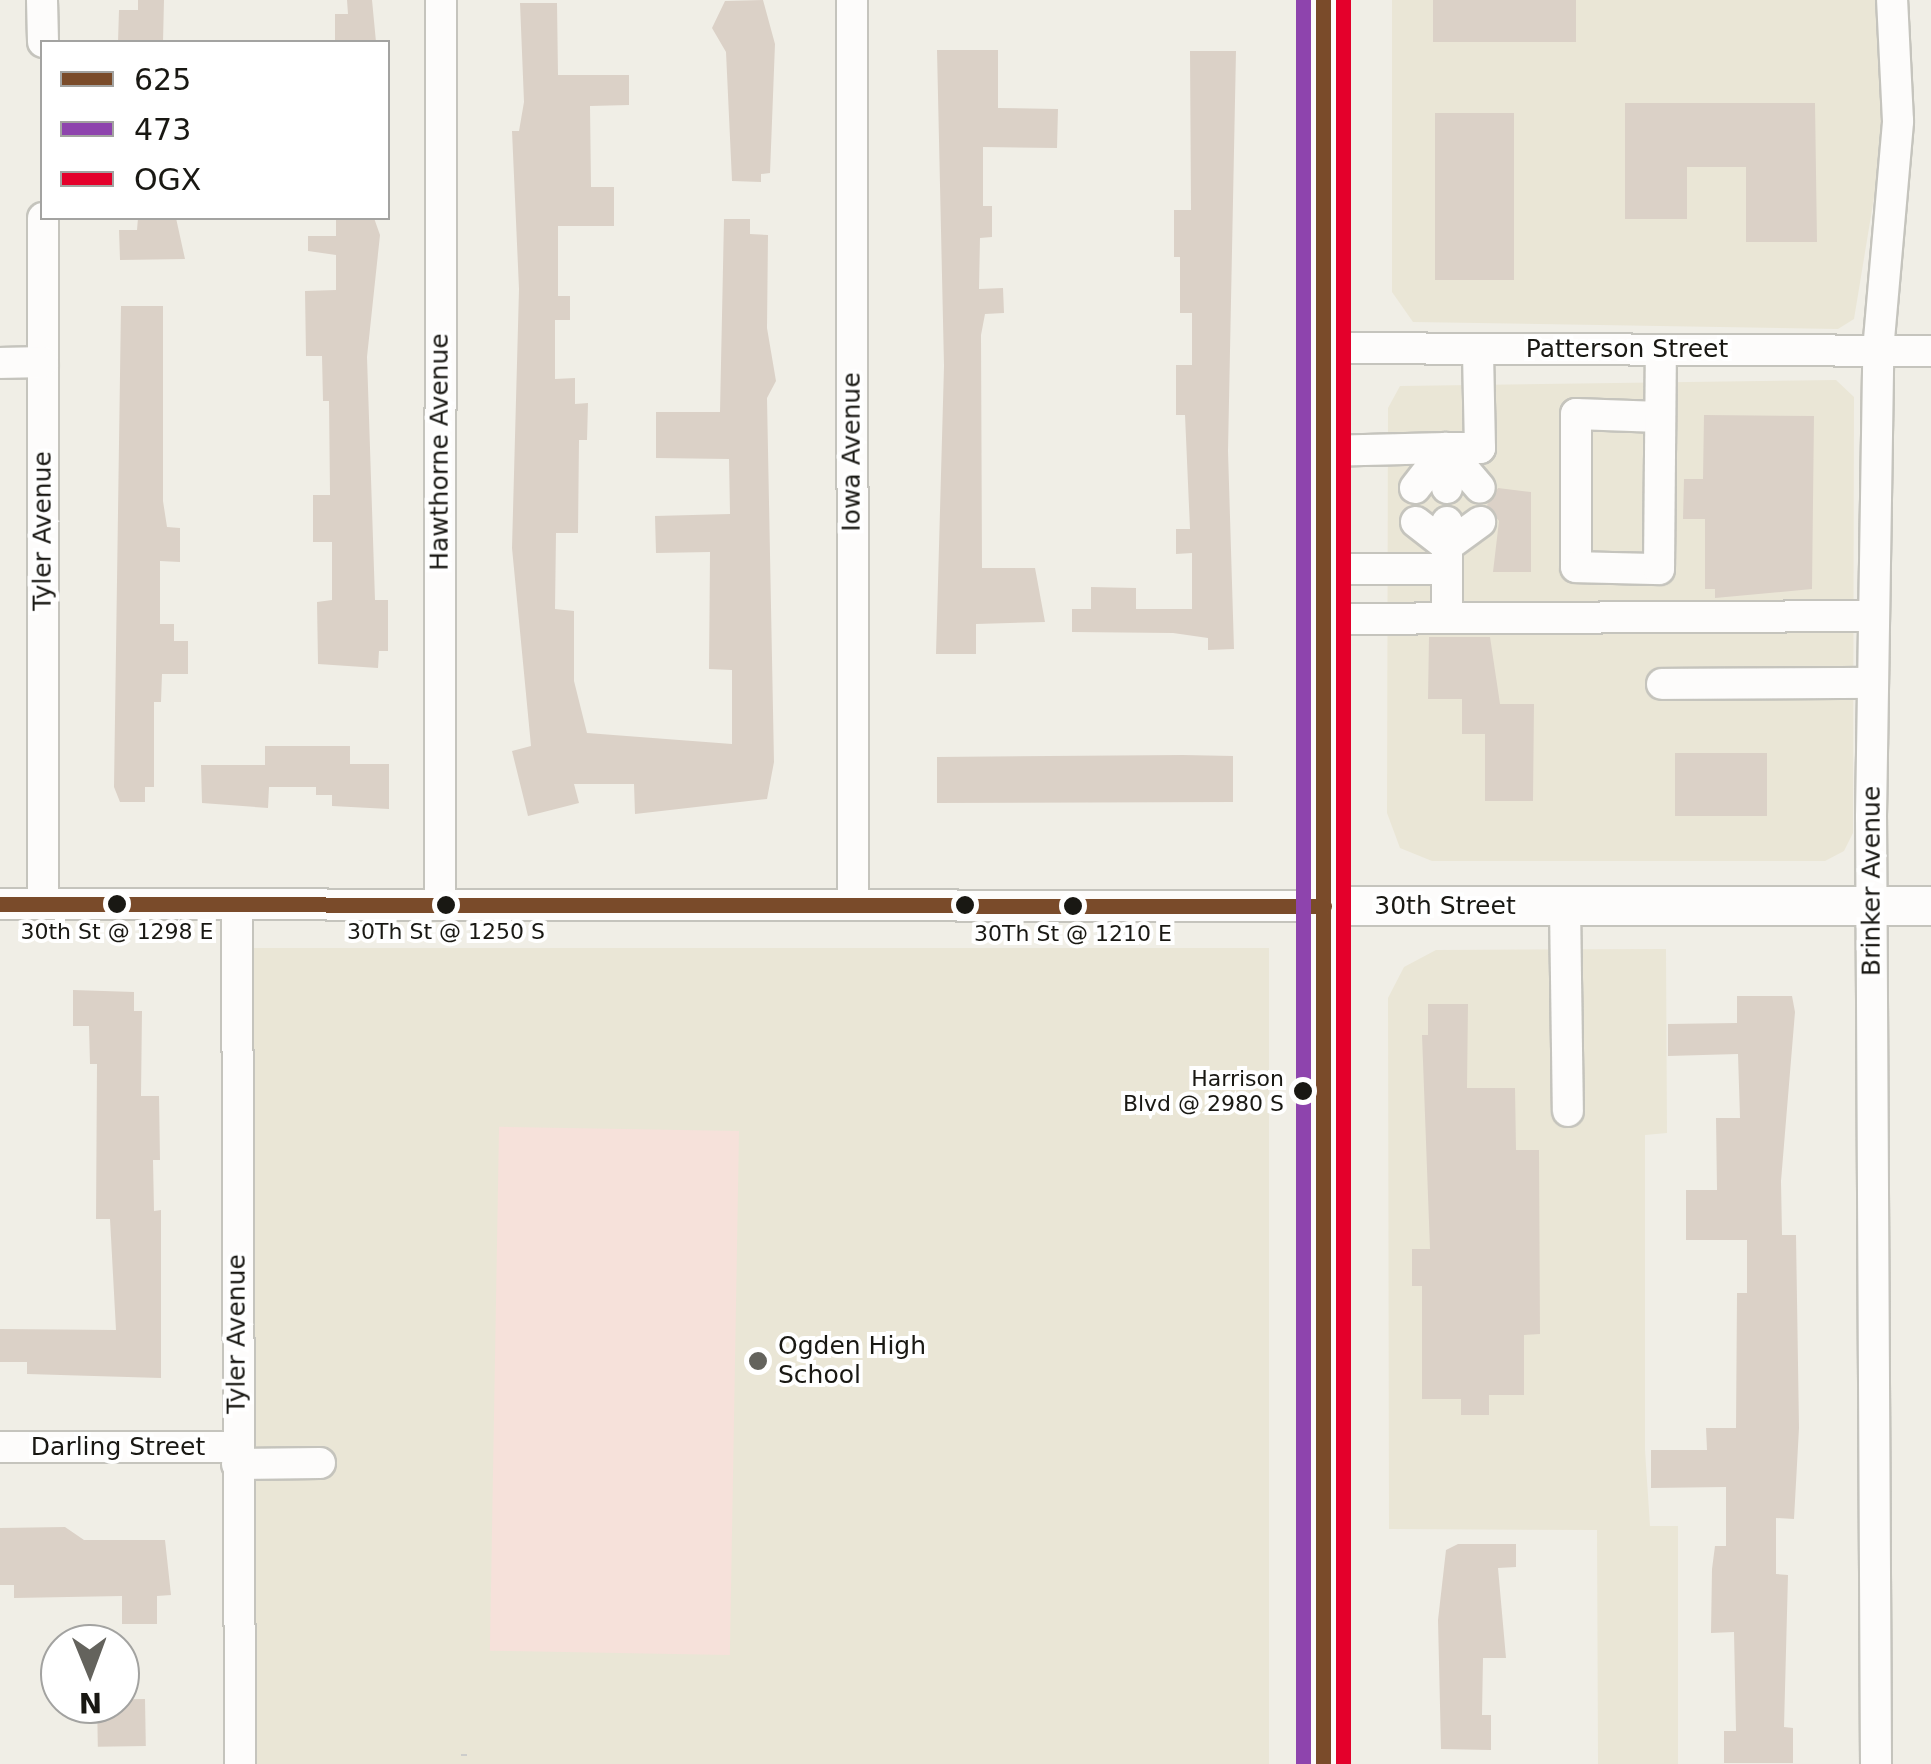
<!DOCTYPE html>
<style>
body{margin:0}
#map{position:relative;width:1931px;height:1764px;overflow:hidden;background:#f0eee6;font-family:"DejaVu Sans",sans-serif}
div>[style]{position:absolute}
.built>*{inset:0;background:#eae6d6;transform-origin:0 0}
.green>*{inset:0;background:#f6e1da;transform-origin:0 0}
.building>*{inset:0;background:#dbd1c7;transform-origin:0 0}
.path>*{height:6px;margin-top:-3px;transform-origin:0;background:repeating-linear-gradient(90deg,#cdcdcb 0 2.5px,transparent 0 10.5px)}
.roads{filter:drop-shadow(2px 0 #c5c4bd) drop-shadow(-2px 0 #c5c4bd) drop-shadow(0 2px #c5c4bd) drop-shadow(0 -2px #c5c4bd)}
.minor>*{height:30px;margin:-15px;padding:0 15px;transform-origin:15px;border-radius:15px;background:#fdfcfb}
.major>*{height:38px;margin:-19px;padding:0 19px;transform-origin:19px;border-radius:19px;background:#fdfcfb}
.bus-1>*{height:15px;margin:-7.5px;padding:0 7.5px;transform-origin:7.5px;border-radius:7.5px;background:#7a4b2a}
.bus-2>*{height:15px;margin:-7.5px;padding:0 7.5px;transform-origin:7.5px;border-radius:7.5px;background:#8e44ad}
.bus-3>*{height:15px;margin:-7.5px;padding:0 7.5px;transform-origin:7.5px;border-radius:7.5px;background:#e4002b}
.dots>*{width:28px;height:28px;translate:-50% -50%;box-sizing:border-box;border:5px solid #fff;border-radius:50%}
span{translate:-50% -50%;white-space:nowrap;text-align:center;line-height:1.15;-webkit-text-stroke:8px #fff;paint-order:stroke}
.bus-label{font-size:22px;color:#191813}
.right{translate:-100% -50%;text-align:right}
.street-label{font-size:25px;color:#191813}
.poi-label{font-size:25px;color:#191813}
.left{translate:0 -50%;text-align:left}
.legend{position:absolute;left:40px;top:40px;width:350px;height:180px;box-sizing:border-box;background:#fff;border:2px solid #a3a3a1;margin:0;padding:12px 18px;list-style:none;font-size:30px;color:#191813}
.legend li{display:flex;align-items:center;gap:20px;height:50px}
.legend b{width:50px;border:2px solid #a3a3a1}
.north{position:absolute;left:40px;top:1624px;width:100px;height:100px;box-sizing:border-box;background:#fff;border:2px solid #a3a3a1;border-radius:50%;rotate:179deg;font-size:28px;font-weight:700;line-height:40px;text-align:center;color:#191813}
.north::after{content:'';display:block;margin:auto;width:35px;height:45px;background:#64635d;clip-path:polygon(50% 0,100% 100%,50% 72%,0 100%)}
</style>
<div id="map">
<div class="built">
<div style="clip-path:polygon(1392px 0,1879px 0,1885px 131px,1854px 319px,1838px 329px,1413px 322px,1392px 292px)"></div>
<div style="clip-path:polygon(1836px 380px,1854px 397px,1853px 833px,1844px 851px,1825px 861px,1432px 861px,1400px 848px,1387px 813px,1388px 408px,1400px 386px)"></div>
<div style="left:1269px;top:948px;width:816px;height:1024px;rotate:90deg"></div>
<div style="clip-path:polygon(1666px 949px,1667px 1133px,1645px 1135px,1645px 1450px,1650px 1526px,1678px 1526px,1678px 1764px,1598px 1764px,1597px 1530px,1389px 1529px,1388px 998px,1404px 967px,1436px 950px)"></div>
</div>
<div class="green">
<div style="left:739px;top:1131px;width:524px;height:240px;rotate:91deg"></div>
</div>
<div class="building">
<div style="clip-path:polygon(138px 0,164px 0,163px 42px,118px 42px,119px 10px,138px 10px)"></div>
<div style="clip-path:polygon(347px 0,372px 0,376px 42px,335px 42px,335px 14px,348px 14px)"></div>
<div style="clip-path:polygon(763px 0,775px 44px,770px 173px,761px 174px,761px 182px,732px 181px,726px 52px,712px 28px,725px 1px)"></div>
<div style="left:1433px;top:0;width:143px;height:42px"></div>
<div style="clip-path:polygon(520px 3px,557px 3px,558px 75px,629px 75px,629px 105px,590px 106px,591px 187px,614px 187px,614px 226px,558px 226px,558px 296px,570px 296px,570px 320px,555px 320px,555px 379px,575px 378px,575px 404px,588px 403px,587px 440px,579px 440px,578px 533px,556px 533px,555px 609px,574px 611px,574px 681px,587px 733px,732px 744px,732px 670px,709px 669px,710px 552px,656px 553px,655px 516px,730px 514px,729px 459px,656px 458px,656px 412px,720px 412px,724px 219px,750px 219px,750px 234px,768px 235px,767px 328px,776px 381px,767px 398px,774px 762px,767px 799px,635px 814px,634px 784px,574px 784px,579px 803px,528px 816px,512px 751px,531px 746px,512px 548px,519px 289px,512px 131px,519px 131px,524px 102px)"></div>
<div style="clip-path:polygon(937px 50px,998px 50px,998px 108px,1058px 109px,1057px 148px,983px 147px,983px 206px,992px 206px,992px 237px,980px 238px,979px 289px,1003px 288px,1004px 313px,985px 314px,981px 335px,982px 568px,1035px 568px,1045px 622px,976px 624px,976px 654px,936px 654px,944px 366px)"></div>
<div style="clip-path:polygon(1190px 51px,1236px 51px,1228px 451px,1234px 649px,1208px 650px,1208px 638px,1173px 633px,1072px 632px,1072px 609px,1091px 609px,1091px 587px,1136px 588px,1136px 609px,1192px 609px,1192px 553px,1176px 554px,1176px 529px,1190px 529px,1185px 415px,1176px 415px,1176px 365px,1192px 365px,1192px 313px,1180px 313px,1180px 257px,1174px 257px,1174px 210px,1191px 210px)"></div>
<div style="clip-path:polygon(1625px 103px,1815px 103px,1817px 242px,1746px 242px,1746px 167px,1687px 167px,1687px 219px,1625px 219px)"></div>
<div style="left:1514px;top:113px;width:167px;height:79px;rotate:90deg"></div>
<div style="clip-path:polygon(138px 218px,176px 218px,185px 259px,120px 260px,119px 230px,137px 230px)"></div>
<div style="clip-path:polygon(336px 218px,374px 218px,380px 235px,367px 357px,375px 600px,388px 600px,388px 651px,379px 651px,378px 668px,318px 664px,317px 602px,332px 600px,332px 542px,313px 542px,313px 495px,330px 495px,329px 401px,323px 401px,322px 356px,306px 356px,305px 291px,336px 290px,336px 255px,308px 251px,308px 236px,336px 236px)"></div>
<div style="clip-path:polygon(121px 306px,163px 306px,163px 501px,167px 527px,180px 528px,180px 562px,160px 561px,160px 624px,174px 624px,174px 641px,188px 641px,188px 674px,162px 674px,161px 702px,154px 702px,154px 787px,145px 787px,145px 802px,120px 802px,114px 787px)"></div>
<div style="clip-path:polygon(1704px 415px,1814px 416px,1812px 589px,1715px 598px,1715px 589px,1705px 589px,1705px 519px,1683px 519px,1684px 479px,1703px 479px)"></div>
<div style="clip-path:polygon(1498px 488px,1531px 492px,1531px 572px,1493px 572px,1499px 521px,1487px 505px)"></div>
<div style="clip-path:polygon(1429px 637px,1490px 637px,1500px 704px,1534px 704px,1533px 801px,1485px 801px,1485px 734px,1462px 734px,1462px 699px,1428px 699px)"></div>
<div style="clip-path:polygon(265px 746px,350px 746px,350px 764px,389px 764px,389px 809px,332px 806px,332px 795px,316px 795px,316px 787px,269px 787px,268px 808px,202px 803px,201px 765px,265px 765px)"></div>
<div style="left:1675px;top:753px;width:92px;height:63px"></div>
<div style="clip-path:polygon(1183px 755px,1233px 756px,1233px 802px,937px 803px,937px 757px)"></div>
<div style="clip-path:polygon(73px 990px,134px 992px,134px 1011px,142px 1011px,141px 1096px,159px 1096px,160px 1160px,153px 1160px,154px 1211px,161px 1210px,161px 1378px,27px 1374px,27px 1362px,0 1362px,0 1329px,116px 1330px,110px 1219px,96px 1219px,97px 1064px,90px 1064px,89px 1026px,73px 1026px)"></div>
<div style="clip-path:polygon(1737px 996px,1792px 996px,1795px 1012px,1781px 1181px,1782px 1235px,1796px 1235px,1799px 1428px,1794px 1519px,1776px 1518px,1776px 1574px,1788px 1575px,1784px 1727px,1793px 1728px,1793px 1763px,1724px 1763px,1724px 1731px,1736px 1731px,1734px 1632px,1711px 1633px,1712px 1569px,1715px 1546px,1726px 1546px,1726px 1487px,1651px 1488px,1651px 1450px,1707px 1450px,1706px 1428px,1736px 1428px,1737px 1293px,1747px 1293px,1747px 1240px,1686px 1240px,1686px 1190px,1717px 1190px,1716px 1118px,1740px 1118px,1738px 1054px,1668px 1056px,1668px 1024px,1737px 1023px)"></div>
<div style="clip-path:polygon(1428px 1004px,1468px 1004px,1467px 1088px,1515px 1088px,1516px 1150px,1539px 1150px,1540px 1334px,1524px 1335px,1524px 1395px,1489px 1395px,1489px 1415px,1461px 1415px,1461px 1399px,1422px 1399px,1422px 1286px,1412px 1286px,1412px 1249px,1430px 1249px,1422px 1035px,1428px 1035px)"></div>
<div style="clip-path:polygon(65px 1527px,84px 1540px,165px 1540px,171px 1595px,157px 1596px,157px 1624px,122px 1624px,122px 1596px,14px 1598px,14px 1585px,0 1585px,0 1528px)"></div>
<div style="clip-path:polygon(1458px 1544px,1516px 1544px,1516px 1567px,1498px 1568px,1506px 1658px,1483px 1658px,1482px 1715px,1491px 1715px,1491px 1750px,1441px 1749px,1438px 1620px,1446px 1550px)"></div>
<div style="left:145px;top:1699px;width:47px;height:48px;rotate:89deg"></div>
</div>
<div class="path">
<div style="left:464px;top:1754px;width:10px;rotate:90deg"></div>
</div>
<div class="roads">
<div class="minor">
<div style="left:42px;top:0;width:42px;rotate:88.6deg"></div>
<div style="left:852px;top:0;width:903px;rotate:89.94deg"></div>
<div style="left:43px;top:218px;width:686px;rotate:90deg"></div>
<div style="left:1323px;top:348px;width:608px;rotate:0.28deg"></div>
<div style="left:0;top:363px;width:43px;rotate:-1.3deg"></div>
<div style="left:1660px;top:417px;width:84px;rotate:-178deg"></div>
<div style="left:1576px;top:414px;width:153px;rotate:90deg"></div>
<div style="left:1576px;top:567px;width:83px;rotate:1.4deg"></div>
<div style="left:1659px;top:569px;width:219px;rotate:-89.5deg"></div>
<div style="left:1446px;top:448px;width:34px"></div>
<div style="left:1480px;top:448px;width:99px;rotate:-91.2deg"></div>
<div style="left:1446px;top:448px;width:52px;rotate:49.6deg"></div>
<div style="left:1323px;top:451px;width:123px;rotate:-1.4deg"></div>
<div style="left:1446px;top:448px;width:40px;rotate:88.6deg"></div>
<div style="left:1415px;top:488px;width:51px;rotate:-52.2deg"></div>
<div style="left:1416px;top:522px;width:39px;rotate:38deg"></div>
<div style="left:1447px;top:546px;width:41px;rotate:-36deg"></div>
<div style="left:1447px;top:522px;width:96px;rotate:90deg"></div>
<div style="left:1323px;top:569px;width:124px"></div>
<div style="left:1324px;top:619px;width:550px;rotate:-0.31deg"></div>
<div style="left:1662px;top:684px;width:211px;rotate:-0.3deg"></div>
<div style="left:0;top:904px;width:1324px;rotate:0.09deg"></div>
<div style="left:237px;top:904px;width:860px;rotate:89.8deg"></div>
<div style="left:440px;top:904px;width:904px;rotate:-89.94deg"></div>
<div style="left:1565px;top:906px;width:205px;rotate:89.2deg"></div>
<div style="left:0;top:1447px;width:237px"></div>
<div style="left:237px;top:1464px;width:83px;rotate:-0.7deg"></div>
<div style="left:1876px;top:1764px;width:947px;rotate:-90.3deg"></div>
<div style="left:1871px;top:817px;width:466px;rotate:-89.1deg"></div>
<div style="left:1878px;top:351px;width:231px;rotate:-85deg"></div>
<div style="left:1898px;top:121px;width:121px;rotate:-92.8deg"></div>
</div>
<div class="major">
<div style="left:1323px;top:0;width:1764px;rotate:90deg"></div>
<div style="left:1324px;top:906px;width:607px"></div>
</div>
</div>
<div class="bus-1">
<div style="left:1323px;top:0;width:1764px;rotate:90deg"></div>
<div style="left:0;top:904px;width:1324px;rotate:0.09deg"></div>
</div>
<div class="bus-2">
<div style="left:1303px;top:0;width:1764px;rotate:90deg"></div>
</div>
<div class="bus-3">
<div style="left:1343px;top:0;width:1764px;rotate:90deg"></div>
</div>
<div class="dots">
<div style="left:117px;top:904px;background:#191813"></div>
<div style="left:446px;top:905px;background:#191813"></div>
<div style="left:965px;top:905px;background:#191813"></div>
<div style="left:1073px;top:906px;background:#191813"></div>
<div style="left:1303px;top:1091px;background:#191813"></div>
<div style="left:758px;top:1361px;background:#64635d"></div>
</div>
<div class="bus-label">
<span style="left:117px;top:932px">30th St @ 1298 E</span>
<span style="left:446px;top:932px">30Th St @ 1250 S</span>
<span style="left:1073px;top:934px">30Th St @ 1210 E</span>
<span class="right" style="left:1284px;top:1091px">Harrison<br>Blvd @ 2980 S</span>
</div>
<div class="street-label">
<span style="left:1627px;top:349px">Patterson Street</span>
<span style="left:440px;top:452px;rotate:-90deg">Hawthorne Avenue</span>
<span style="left:852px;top:452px;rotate:-90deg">Iowa Avenue</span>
<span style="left:43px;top:531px;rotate:-90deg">Tyler Avenue</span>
<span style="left:1872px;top:881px;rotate:-90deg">Brinker Avenue</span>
<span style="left:1445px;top:906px">30th Street</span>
<span style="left:237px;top:1334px;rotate:-90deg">Tyler Avenue</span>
<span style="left:118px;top:1447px">Darling Street</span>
</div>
<div class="poi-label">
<span class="left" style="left:778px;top:1361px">Ogden High<br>School</span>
</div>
<ul class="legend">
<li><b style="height:12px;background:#7a4b2a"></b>625</li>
<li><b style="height:12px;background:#8e44ad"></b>473</li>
<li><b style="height:12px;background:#e4002b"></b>OGX</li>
</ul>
<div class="north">N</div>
</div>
